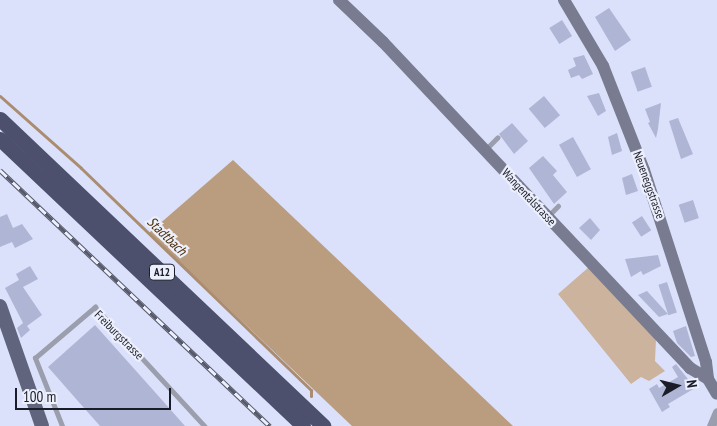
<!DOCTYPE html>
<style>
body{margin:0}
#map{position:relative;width:717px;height:426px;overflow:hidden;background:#dce1fb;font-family:"PT Sans Narrow",sans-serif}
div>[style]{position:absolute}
.green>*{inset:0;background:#cbb39e}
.forest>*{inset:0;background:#ba9c7e}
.stream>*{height:3px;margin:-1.5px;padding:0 1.5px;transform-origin:1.5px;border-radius:1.5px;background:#aa8c70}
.building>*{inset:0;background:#afb5d5;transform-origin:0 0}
.lane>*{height:4.5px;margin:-2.25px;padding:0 2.25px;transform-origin:2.25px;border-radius:2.25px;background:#9b9eac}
.street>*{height:9px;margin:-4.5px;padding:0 4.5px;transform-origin:4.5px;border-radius:4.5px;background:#9b9eac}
.secondary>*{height:12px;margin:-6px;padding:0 6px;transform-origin:6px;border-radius:6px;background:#797c90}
.primary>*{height:14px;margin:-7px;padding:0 7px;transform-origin:7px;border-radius:7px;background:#60657d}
.highway>*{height:15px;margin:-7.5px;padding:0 7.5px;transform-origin:7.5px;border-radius:7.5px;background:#4c506c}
.rail>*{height:5px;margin-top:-2.5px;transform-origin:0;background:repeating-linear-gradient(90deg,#eceffc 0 9px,#565969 0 18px);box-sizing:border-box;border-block:1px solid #565969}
span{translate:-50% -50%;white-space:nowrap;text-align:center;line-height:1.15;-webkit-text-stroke:4.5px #eceffc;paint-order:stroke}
.shield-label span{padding:1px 4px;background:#eceffc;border:1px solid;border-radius:4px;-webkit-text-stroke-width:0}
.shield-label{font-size:11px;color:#1a1c27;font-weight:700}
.street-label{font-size:12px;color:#1a1c27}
.water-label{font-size:14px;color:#4a2b05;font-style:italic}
.north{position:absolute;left:652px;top:361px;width:50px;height:50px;-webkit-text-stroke:4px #eceffc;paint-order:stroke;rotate:82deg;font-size:14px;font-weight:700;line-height:20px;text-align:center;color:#1a1c27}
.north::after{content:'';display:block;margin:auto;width:18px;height:22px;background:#1a1c27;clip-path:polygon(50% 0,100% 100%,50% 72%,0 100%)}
.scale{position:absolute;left:15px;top:388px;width:156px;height:22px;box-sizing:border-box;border:2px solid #1a1c27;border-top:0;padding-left:6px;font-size:15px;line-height:18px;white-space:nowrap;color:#1a1c27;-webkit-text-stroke:4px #eceffc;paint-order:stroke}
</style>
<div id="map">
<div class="green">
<div style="clip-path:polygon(589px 267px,656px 339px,655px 361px,665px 371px,649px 381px,641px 377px,631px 384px,558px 294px)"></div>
</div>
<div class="forest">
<div style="clip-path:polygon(233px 160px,513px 426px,352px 426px,149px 233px)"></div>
</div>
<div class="stream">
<div style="left:0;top:96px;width:108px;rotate:41.6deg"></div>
<div style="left:81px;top:168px;width:320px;rotate:44deg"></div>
<div style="left:311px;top:390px;width:6px;rotate:90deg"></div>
</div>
<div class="building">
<div style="clip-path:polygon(609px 8px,631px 40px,615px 51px,595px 17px)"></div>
<div style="left:562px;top:20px;width:19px;height:15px;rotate:58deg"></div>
<div style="clip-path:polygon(584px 55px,593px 74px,582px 79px,579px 75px,571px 78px,568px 70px,576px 66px,573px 58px)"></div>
<div style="left:645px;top:67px;width:21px;height:15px;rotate:71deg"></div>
<div style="clip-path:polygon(599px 93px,606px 111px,598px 116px,587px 96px)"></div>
<div style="left:544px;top:96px;width:25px;height:20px;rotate:50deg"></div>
<div style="clip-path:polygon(661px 103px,658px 129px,656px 138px,648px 123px,650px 122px,645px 109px)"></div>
<div style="clip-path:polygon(678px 118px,693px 154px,681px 159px,669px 121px)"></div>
<div style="clip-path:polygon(512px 123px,528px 141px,514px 154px,499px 134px)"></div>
<div style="clip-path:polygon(617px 133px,622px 151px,612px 155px,608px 137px)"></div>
<div style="left:573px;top:137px;width:37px;height:16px;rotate:61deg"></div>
<div style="clip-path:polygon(543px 156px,557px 171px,553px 175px,567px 192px,554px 204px,529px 168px)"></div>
<div style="clip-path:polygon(632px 174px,638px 191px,626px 195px,622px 178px)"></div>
<div style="left:693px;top:200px;width:19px;height:15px;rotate:72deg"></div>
<div style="clip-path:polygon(7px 214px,13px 228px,22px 224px,33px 239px,15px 248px,12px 242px,0 247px,0 217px)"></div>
<div style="left:642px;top:216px;width:17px;height:12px;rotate:57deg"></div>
<div style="clip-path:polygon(590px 218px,600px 230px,591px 240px,579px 228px)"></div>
<div style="clip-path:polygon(658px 255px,661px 266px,643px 275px,641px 271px,631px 277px,625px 259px)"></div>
<div style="clip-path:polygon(30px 266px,38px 279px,23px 287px,42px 315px,27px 326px,30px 330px,21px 338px,17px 328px,23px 323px,5px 288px,19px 280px,16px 274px)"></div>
<div style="left:667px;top:282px;width:32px;height:9px;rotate:72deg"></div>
<div style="clip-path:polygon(647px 291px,668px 314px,659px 317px,638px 295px)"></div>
<div style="clip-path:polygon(95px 325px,154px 391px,185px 426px,100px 426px,77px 400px,48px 367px)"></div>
<div style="clip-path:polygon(686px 326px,695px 356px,691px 357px,677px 343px,673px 331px)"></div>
<div style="clip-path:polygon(676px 364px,695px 388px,668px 404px,670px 407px,662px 412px,649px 389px,657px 384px,659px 388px,678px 377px,672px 367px)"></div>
</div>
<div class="lane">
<div style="left:486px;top:149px;width:16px;rotate:-45deg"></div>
<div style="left:548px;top:216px;width:14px;rotate:-45deg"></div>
<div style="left:62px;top:426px;width:73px;rotate:-111.7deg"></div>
<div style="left:35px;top:358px;width:79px;rotate:-40.4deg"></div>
<div style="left:95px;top:307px;width:162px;rotate:47.3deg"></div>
</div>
<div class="street">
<div style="left:711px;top:426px;width:15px;rotate:-67deg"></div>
</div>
<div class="secondary">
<div style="left:339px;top:0;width:61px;rotate:43.7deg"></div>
<div style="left:383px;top:42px;width:448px;rotate:46.7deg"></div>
<div style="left:690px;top:368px;width:21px;rotate:31deg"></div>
<div style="left:708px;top:379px;width:17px;rotate:59deg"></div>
<div style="left:564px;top:0;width:77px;rotate:59.4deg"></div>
<div style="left:603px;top:66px;width:112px;rotate:68.5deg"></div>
<div style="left:644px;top:170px;width:202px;rotate:72.1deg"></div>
<div style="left:706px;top:362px;width:17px;rotate:83deg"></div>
</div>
<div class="primary">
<div style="left:0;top:306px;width:127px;rotate:70.7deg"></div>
</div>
<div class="highway">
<div style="left:0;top:119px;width:446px;rotate:43.5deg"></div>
<div style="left:0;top:139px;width:417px;rotate:43.4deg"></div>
</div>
<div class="rail">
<div style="left:0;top:170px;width:372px;rotate:43.5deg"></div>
</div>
<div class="shield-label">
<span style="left:162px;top:272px">A12</span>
</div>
<div class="street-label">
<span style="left:649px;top:185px;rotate:70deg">Neueneggstrasse</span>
<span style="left:529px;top:197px;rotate:47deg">Wangentalstrasse</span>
<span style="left:119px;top:335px;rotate:45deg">Freiburgstrasse</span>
</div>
<div class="water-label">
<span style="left:167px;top:236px;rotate:44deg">Stadtbach</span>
</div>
<div class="north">N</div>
<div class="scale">100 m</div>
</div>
